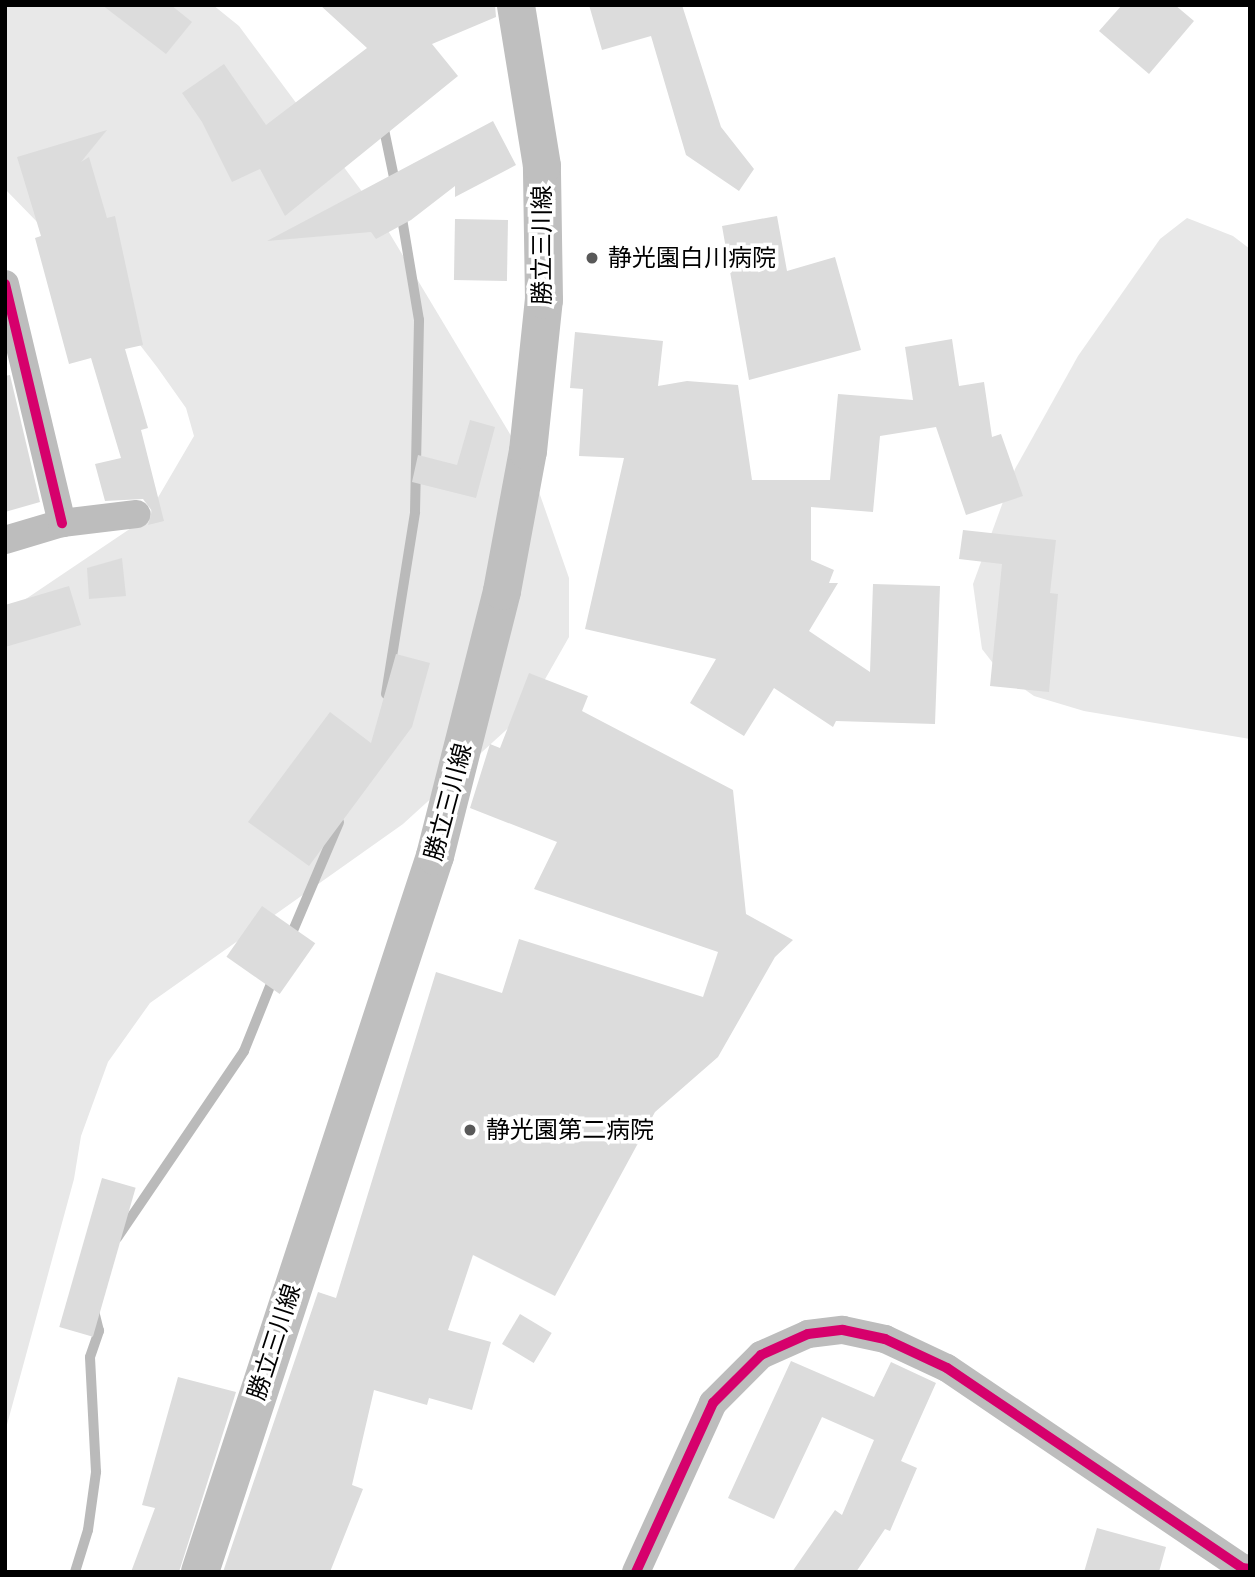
<!DOCTYPE html>
<meta charset="utf-8">
<style>
body{margin:0}
#map{position:relative;width:1255px;height:1577px;overflow:hidden;background:#fff;font-family:"Space Grotesk","Noto Sans JP",sans-serif}
div>[style]{position:absolute}
.green>*{inset:0;background:#e8e8e8}
.stream>*{height:10px;margin:-5px;padding:0 5px;transform-origin:5px;border-radius:5px;background:#bababa}
.building>*{inset:0;background:#dcdcdc;transform-origin:0 0}
.minor>*{height:28px;margin:-14px;padding:0 14px;transform-origin:14px;border-radius:14px;background:#bdbdbd}
.secondary>*{height:38px;margin:-19px;padding:0 19px;transform-origin:19px;border-radius:19px;background:#bfbfbf}
.cycleway>*{height:10px;margin:-5px;padding:0 5px;transform-origin:5px;border-radius:5px;background:#d6006c}
.dots>*{width:19px;height:19px;translate:-50% -50%;box-sizing:border-box;border:4px solid #fff;border-radius:50%}
span{translate:-50% -50%;white-space:nowrap;text-align:center;line-height:1.15;-webkit-text-stroke:7px #fff;paint-order:stroke}
.street-label{font-size:24px;color:#000}
.poi-label{font-size:24px;color:#000}
.left{translate:0 -50%;text-align:left}
.frame{position:absolute;inset:0;border:7px solid #000;pointer-events:none}
</style>
<div id="map">
<div class="green">
<div style="clip-path:polygon(5px 5px,213px 5px,239px 26px,375px 209px,531px 469px,569px 578px,569px 637px,527px 711px,403px 824px,150px 1003px,108px 1062px,81px 1136px,74px 1179px,5px 1432px,5px 613px,146px 518px,194px 436px,186px 408px,157px 367px,75px 261px,5px 189px)"></div>
<div style="clip-path:polygon(1187px 218px,1233px 236px,1250px 249px,1250px 739px,1084px 711px,1034px 696px,999px 671px,982px 649px,973px 584px,1015px 469px,1078px 356px,1160px 239px)"></div>
</div>
<div class="stream">
<div style="left:382px;top:120px;width:68px;rotate:78.2deg"></div>
<div style="left:386px;top:694px;width:184px;rotate:-80.9deg"></div>
<div style="left:415px;top:512px;width:192px;rotate:-88.8deg"></div>
<div style="left:419px;top:320px;width:109px;rotate:-99.5deg"></div>
<div style="left:289px;top:940px;width:128px;rotate:-67deg"></div>
<div style="left:117px;top:1238px;width:226px;rotate:-55.8deg"></div>
<div style="left:244px;top:1051px;width:83px;rotate:-68.1deg"></div>
<div style="left:75px;top:1572px;width:44px;rotate:-72.8deg"></div>
<div style="left:88px;top:1530px;width:59px;rotate:-82.1deg"></div>
<div style="left:96px;top:1472px;width:115px;rotate:-93deg"></div>
<div style="left:90px;top:1357px;width:28px;rotate:-71deg"></div>
<div style="left:99px;top:1331px;width:25px;rotate:-104deg"></div>
</div>
<div class="building">
<div style="clip-path:polygon(102px 5px,171px 5px,192px 22px,166px 54px)"></div>
<div style="clip-path:polygon(320px 5px,495px 5px,496px 17px,432px 44px,458px 76px,285px 216px,260px 169px,232px 182px,202px 122px,182px 93px,224px 64px,266px 125px,367px 48px)"></div>
<div style="clip-path:polygon(589px 5px,682px 5px,721px 127px,754px 169px,739px 191px,686px 155px,651px 36px,602px 50px)"></div>
<div style="clip-path:polygon(1122px 5px,1175px 5px,1194px 21px,1149px 74px,1099px 31px)"></div>
<div style="clip-path:polygon(493px 121px,516px 165px,455px 197px,455px 186px,411px 220px,376px 239px,371px 232px,267px 241px)"></div>
<div style="clip-path:polygon(107px 130px,81px 162px,89px 157px,107px 218px,115px 216px,143px 345px,125px 349px,148px 428px,141px 430px,164px 521px,148px 525px,152px 511px,143px 499px,105px 501px,95px 464px,121px 458px,91px 358px,69px 364px,35px 238px,41px 236px,17px 157px)"></div>
<div style="clip-path:polygon(777px 216px,787px 271px,835px 257px,861px 350px,749px 380px,722px 226px)"></div>
<div style="left:455px;top:219px;width:53px;height:61px;rotate:1deg"></div>
<div style="clip-path:polygon(575px 332px,663px 341px,658px 386px,687px 381px,738px 385px,752px 480px,830px 480px,838px 394px,913px 400px,905px 347px,952px 339px,959px 386px,984px 382px,992px 437px,1001px 434px,1023px 496px,966px 515px,936px 427px,880px 436px,873px 512px,811px 507px,811px 560px,834px 570px,829px 583px,838px 583px,809px 631px,870px 672px,873px 584px,940px 586px,935px 724px,836px 721px,833px 727px,774px 688px,744px 736px,690px 703px,716px 659px,585px 629px,624px 458px,579px 456px,583px 389px,570px 388px)"></div>
<div style="clip-path:polygon(10px 375px,40px 502px,5px 512px,5px 376px)"></div>
<div style="clip-path:polygon(470px 420px,495px 427px,476px 498px,412px 482px,418px 455px,457px 465px)"></div>
<div style="clip-path:polygon(963px 530px,1056px 540px,1050px 593px,1058px 594px,1049px 692px,990px 686px,1002px 564px,959px 559px)"></div>
<div style="clip-path:polygon(122px 558px,126px 596px,89px 599px,87px 568px)"></div>
<div style="clip-path:polygon(69px 586px,81px 625px,5px 647px,5px 605px)"></div>
<div style="clip-path:polygon(396px 654px,430px 663px,412px 727px,309px 866px,248px 822px,330px 712px,371px 743px)"></div>
<div style="clip-path:polygon(529px 673px,588px 696px,582px 711px,733px 790px,746px 914px,793px 940px,775px 957px,718px 1057px,655px 1112px,555px 1296px,473px 1255px,448px 1330px,491px 1342px,472px 1410px,429px 1398px,427px 1405px,374px 1390px,352px 1485px,363px 1489px,330px 1572px,223px 1572px,318px 1292px,336px 1298px,436px 972px,502px 993px,519px 939px,703px 997px,718px 952px,534px 889px,557px 842px,470px 808px,490px 744px,500px 748px)"></div>
<div style="left:262px;top:906px;width:65px;height:62px;rotate:35deg"></div>
<div style="left:102px;top:1178px;width:35px;height:155px;rotate:16deg"></div>
<div style="left:520px;top:1314px;width:37px;height:35px;rotate:31deg"></div>
<div style="clip-path:polygon(791px 1361px,874px 1397px,891px 1362px,936px 1383px,901px 1461px,917px 1468px,890px 1531px,885px 1529px,856px 1572px,792px 1572px,835px 1510px,842px 1515px,874px 1440px,822px 1417px,774px 1519px,728px 1498px)"></div>
<div style="clip-path:polygon(178px 1377px,236px 1392px,179px 1572px,131px 1572px,155px 1508px,142px 1505px)"></div>
<div style="clip-path:polygon(1097px 1528px,1166px 1547px,1159px 1572px,1084px 1572px)"></div>
</div>
<div class="minor">
<div style="left:5px;top:284px;width:246px;rotate:76.6deg"></div>
<div style="left:5px;top:540px;width:59px;rotate:-16.6deg"></div>
<div style="left:62px;top:523px;width:75px;rotate:-6.9deg"></div>
<div style="left:636px;top:1572px;width:186px;rotate:-65.5deg"></div>
<div style="left:713px;top:1403px;width:68px;rotate:-45deg"></div>
<div style="left:761px;top:1355px;width:51px;rotate:-24.1deg"></div>
<div style="left:808px;top:1334px;width:35px;rotate:-7deg"></div>
<div style="left:843px;top:1330px;width:43px;rotate:12.1deg"></div>
<div style="left:885px;top:1339px;width:68px;rotate:25.1deg"></div>
<div style="left:947px;top:1368px;width:356px;rotate:34.1deg"></div>
<div style="left:1242px;top:1568px;width:8px;rotate:7deg"></div>
</div>
<div class="secondary">
<div style="left:200px;top:1572px;width:754px;rotate:-71.83deg"></div>
<div style="left:435px;top:856px;width:273px;rotate:-75.8deg"></div>
<div style="left:502px;top:591px;width:142px;rotate:-79.5deg"></div>
<div style="left:528px;top:451px;width:152px;rotate:-84deg"></div>
<div style="left:544px;top:300px;width:134px;rotate:-90.9deg"></div>
<div style="left:542px;top:166px;width:163px;rotate:-99.2deg"></div>
</div>
<div class="cycleway">
<div style="left:5px;top:284px;width:246px;rotate:76.6deg"></div>
<div style="left:636px;top:1572px;width:186px;rotate:-65.5deg"></div>
<div style="left:713px;top:1403px;width:68px;rotate:-45deg"></div>
<div style="left:761px;top:1355px;width:51px;rotate:-24.1deg"></div>
<div style="left:808px;top:1334px;width:35px;rotate:-7deg"></div>
<div style="left:843px;top:1330px;width:43px;rotate:12.1deg"></div>
<div style="left:885px;top:1339px;width:68px;rotate:25.1deg"></div>
<div style="left:947px;top:1368px;width:356px;rotate:34.1deg"></div>
<div style="left:1242px;top:1568px;width:8px;rotate:7deg"></div>
</div>
<div class="dots">
<div style="left:592px;top:258px;background:#595959"></div>
<div style="left:470px;top:1130px;background:#595959"></div>
</div>
<div class="street-label">
<span style="left:542px;top:245px;rotate:-90deg">勝立三川線</span>
<span style="left:448px;top:802px;rotate:-75deg">勝立三川線</span>
<span style="left:274px;top:1342px;rotate:-72deg">勝立三川線</span>
</div>
<div class="poi-label">
<span class="left" style="left:608px;top:258px">静光園白川病院</span>
<span class="left" style="left:486px;top:1130px">静光園第二病院</span>
</div>
<div class="frame"></div>
</div>
